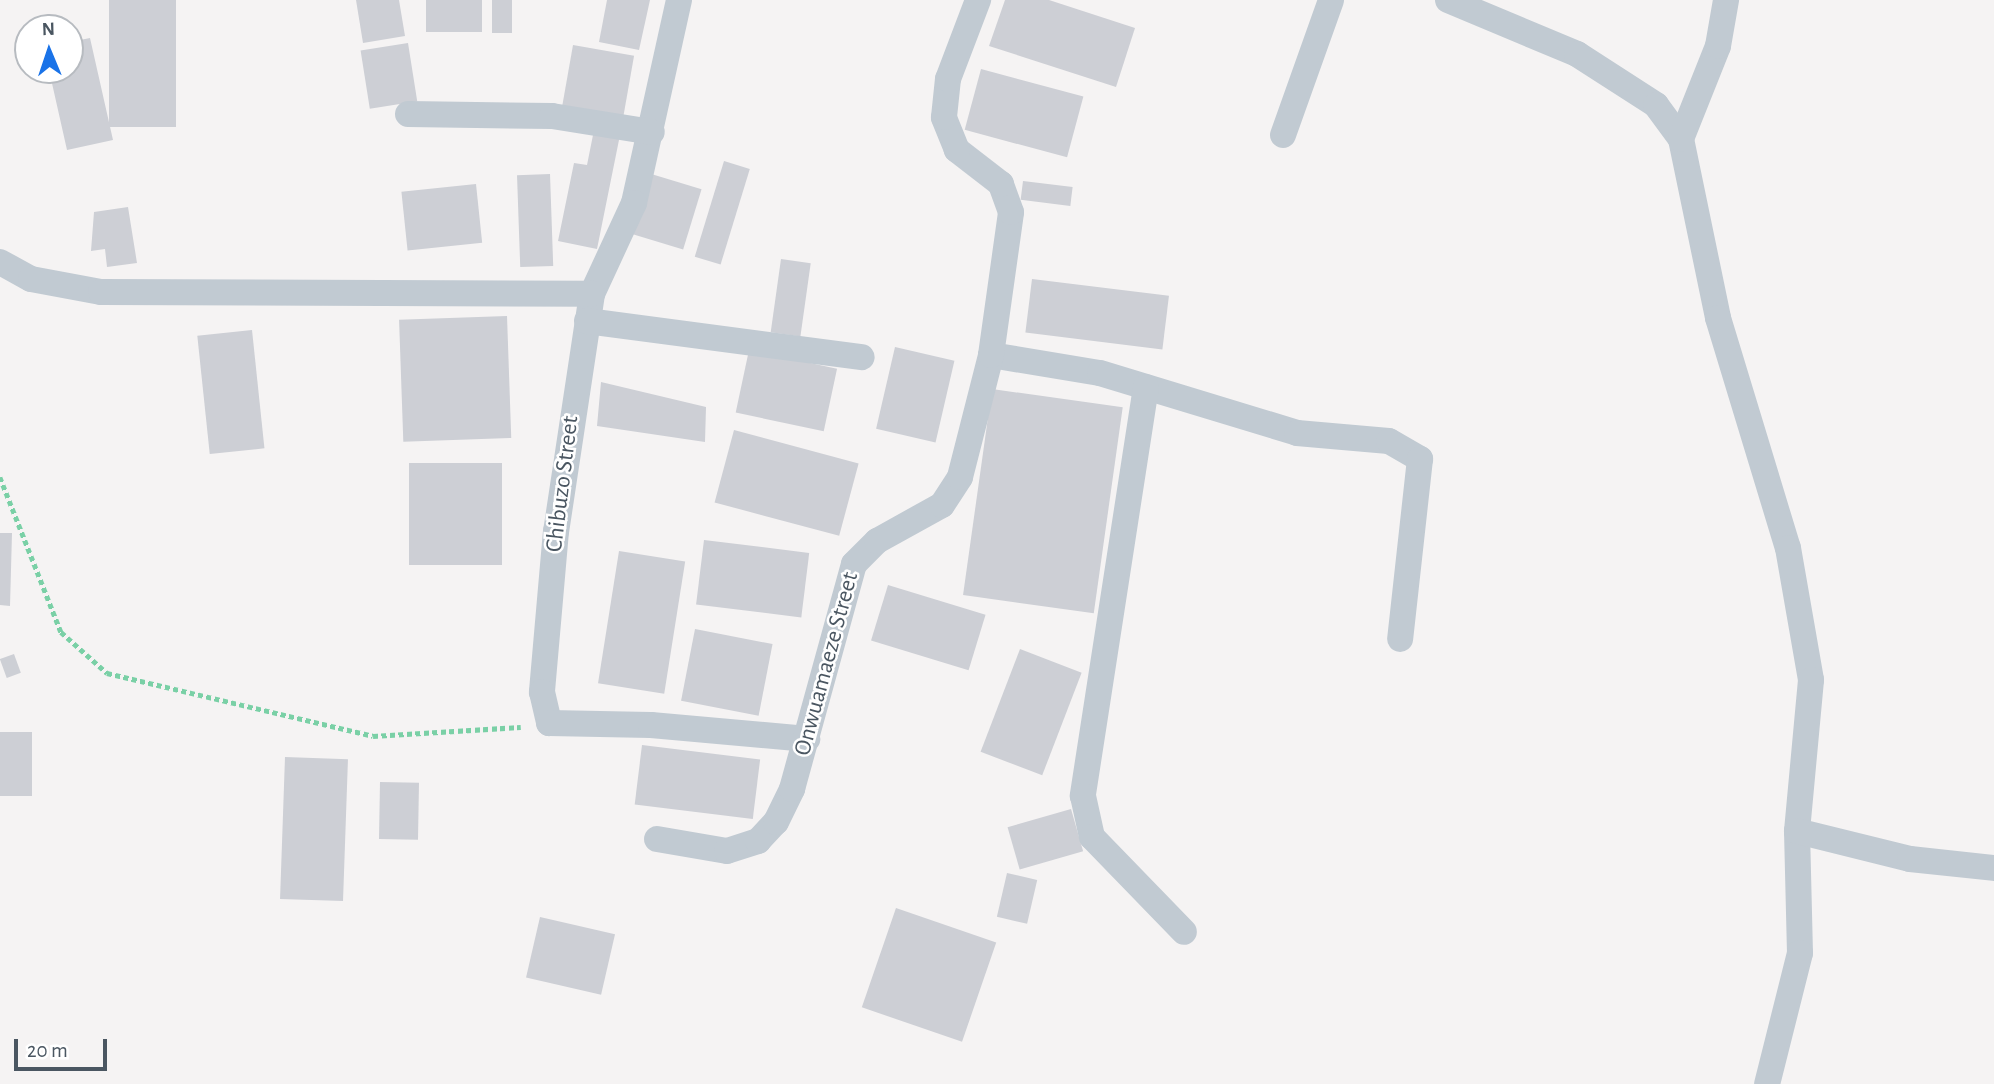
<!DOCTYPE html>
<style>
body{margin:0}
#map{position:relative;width:1994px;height:1084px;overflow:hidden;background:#f5f3f3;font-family:"Alegreya Sans",sans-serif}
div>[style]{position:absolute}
.building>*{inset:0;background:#cdcfd5;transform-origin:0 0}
.path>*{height:4.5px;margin-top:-2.25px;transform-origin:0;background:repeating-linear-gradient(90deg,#7ad0a6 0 5px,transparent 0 8.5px)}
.minor>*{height:26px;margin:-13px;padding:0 13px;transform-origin:13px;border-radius:13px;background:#c1cad2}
span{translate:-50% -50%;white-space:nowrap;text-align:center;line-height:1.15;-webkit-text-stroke:5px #fff;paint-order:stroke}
.street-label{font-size:24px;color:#4a5661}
.north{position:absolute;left:14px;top:14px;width:70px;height:70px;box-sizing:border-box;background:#fff;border:2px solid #b7bbc0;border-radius:50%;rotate:358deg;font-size:19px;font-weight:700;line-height:28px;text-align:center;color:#4a5661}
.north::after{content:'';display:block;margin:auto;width:24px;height:32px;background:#1a73e8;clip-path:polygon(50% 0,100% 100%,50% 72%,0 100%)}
.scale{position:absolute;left:14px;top:1039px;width:93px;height:32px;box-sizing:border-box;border:4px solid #4a5661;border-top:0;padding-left:9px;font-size:21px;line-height:24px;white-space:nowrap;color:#4a5661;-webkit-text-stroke:5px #fff;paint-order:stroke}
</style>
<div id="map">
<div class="building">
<div style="left:109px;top:0;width:67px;height:127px"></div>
<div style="clip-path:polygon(356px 0,399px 0,405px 36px,363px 43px)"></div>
<div style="left:426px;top:0;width:56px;height:32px"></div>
<div style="left:492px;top:0;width:20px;height:33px"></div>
<div style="clip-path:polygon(607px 0,650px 0,639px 50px,599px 42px)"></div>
<div style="clip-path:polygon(1005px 0,1049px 0,1135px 28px,1116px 87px,989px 46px)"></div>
<div style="clip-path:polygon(90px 38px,113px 140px,67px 150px,49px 70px,70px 70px,70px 42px)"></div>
<div style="left:408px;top:43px;width:59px;height:48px;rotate:81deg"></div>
<div style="left:573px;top:45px;width:62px;height:62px;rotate:10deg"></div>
<div style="left:981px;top:69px;width:106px;height:63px;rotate:15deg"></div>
<div style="clip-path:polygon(594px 130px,620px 135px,597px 249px,558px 241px,574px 163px,587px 165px)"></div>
<div style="left:724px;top:161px;width:27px;height:100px;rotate:17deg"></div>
<div style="left:648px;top:173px;width:56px;height:63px;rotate:17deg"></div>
<div style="left:550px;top:174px;width:92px;height:33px;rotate:88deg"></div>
<div style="left:1023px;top:181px;width:50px;height:19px;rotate:7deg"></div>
<div style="left:476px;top:184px;width:59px;height:75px;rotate:84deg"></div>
<div style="clip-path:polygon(128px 207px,137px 263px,107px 267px,105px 249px,91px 251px,94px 212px)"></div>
<div style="left:781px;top:259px;width:30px;height:74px;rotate:8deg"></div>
<div style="left:1032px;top:279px;width:138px;height:54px;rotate:7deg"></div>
<div style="left:507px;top:316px;width:122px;height:108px;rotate:88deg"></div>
<div style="left:252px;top:330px;width:119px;height:55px;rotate:84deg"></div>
<div style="left:895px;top:347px;width:61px;height:84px;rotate:13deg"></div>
<div style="left:749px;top:350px;width:90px;height:64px;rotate:12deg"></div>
<div style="clip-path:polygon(601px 382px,706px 407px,705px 442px,597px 426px)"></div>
<div style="left:992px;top:389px;width:132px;height:208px;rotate:8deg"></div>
<div style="left:734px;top:430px;width:129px;height:75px;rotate:15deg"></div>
<div style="left:502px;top:463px;width:102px;height:93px;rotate:90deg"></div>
<div style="clip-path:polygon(0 533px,12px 533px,10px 606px,0 605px)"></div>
<div style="left:704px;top:540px;width:106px;height:65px;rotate:7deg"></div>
<div style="left:619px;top:551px;width:67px;height:134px;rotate:9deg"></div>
<div style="left:888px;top:585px;width:102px;height:58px;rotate:17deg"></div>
<div style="left:695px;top:629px;width:79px;height:73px;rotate:11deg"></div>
<div style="left:1020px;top:649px;width:66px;height:110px;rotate:21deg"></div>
<div style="left:14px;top:654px;width:20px;height:15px;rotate:70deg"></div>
<div style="left:0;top:732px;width:32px;height:64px"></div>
<div style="left:642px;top:745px;width:119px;height:60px;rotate:7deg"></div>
<div style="left:285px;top:757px;width:63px;height:142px;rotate:2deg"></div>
<div style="left:380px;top:782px;width:39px;height:57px;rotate:1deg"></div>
<div style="left:1071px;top:809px;width:44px;height:66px;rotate:74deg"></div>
<div style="left:1007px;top:873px;width:31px;height:45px;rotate:13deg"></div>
<div style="left:896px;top:908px;width:106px;height:105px;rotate:19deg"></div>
<div style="left:540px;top:917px;width:77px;height:62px;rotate:13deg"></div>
</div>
<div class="path">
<div style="left:0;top:477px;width:167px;rotate:68.5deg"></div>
<div style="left:61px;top:632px;width:62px;rotate:41.7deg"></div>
<div style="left:107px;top:673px;width:273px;rotate:13.3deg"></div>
<div style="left:373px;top:736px;width:148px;rotate:-3.5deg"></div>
</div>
<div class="minor">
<div style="left:679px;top:0;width:208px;rotate:102.5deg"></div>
<div style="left:634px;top:203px;width:100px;rotate:114.8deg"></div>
<div style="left:592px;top:294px;width:240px;rotate:98.6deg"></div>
<div style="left:556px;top:531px;width:162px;rotate:95deg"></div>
<div style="left:542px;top:692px;width:32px;rotate:77deg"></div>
<div style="left:549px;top:723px;width:102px;rotate:1.1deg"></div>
<div style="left:651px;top:725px;width:157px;rotate:5.1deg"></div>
<div style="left:1448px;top:0;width:140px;rotate:22.7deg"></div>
<div style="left:1577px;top:54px;width:94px;rotate:32.8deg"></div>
<div style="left:1656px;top:105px;width:42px;rotate:53.7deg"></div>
<div style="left:1681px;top:139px;width:183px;rotate:78.3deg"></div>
<div style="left:1718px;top:318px;width:240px;rotate:73.1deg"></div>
<div style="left:1788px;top:548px;width:134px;rotate:80.1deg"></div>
<div style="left:1811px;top:680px;width:152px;rotate:95.3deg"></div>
<div style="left:1797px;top:831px;width:122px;rotate:88.6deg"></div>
<div style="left:1800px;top:953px;width:135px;rotate:104.1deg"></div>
<div style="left:408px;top:114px;width:144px;rotate:0.8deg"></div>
<div style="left:552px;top:116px;width:101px;rotate:9.1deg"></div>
<div style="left:1283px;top:135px;width:143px;rotate:-70.4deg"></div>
<div style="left:1681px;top:139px;width:100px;rotate:-68.3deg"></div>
<div style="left:1718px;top:46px;width:47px;rotate:-80.1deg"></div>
<div style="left:0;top:262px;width:35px;rotate:29deg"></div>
<div style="left:31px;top:279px;width:71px;rotate:10.5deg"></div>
<div style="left:101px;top:292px;width:491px;rotate:0.2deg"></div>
<div style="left:587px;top:321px;width:277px;rotate:7.5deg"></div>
<div style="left:991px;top:355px;width:110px;rotate:9.4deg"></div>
<div style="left:1100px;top:373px;width:206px;rotate:16.9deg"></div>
<div style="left:1297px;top:433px;width:92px;rotate:5deg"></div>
<div style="left:1389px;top:441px;width:36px;rotate:30deg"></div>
<div style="left:1420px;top:459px;width:181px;rotate:96.3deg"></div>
<div style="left:1146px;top:387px;width:414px;rotate:98.8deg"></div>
<div style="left:1083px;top:796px;width:42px;rotate:77.6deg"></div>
<div style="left:1092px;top:837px;width:132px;rotate:45.9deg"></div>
<div style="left:1797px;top:831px;width:116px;rotate:13.9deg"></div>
<div style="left:1910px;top:859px;width:84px;rotate:6.1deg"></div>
<div style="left:657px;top:839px;width:71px;rotate:9.7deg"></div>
<div style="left:727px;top:851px;width:33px;rotate:-18deg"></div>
<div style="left:758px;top:841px;width:26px;rotate:-47deg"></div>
<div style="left:776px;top:822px;width:37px;rotate:-64deg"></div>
<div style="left:792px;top:789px;width:233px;rotate:-74.6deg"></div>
<div style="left:854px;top:564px;width:33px;rotate:-45deg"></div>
<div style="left:877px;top:541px;width:74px;rotate:-29deg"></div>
<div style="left:942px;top:505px;width:33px;rotate:-57deg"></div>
<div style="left:960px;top:477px;width:126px;rotate:-75.7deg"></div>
<div style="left:991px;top:355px;width:144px;rotate:-82deg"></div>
<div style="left:1011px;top:212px;width:30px;rotate:-110deg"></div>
<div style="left:1001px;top:184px;width:56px;rotate:-142.3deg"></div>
<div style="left:957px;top:150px;width:35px;rotate:-112deg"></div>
<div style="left:944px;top:117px;width:38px;rotate:-84deg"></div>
<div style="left:948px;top:79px;width:85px;rotate:-69.2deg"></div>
</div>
<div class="street-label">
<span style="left:563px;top:484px;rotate:-83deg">Chibuzo Street</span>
<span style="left:827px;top:664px;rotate:-75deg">Onwuamaeze Street</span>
</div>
<div class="north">N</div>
<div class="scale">20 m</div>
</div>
